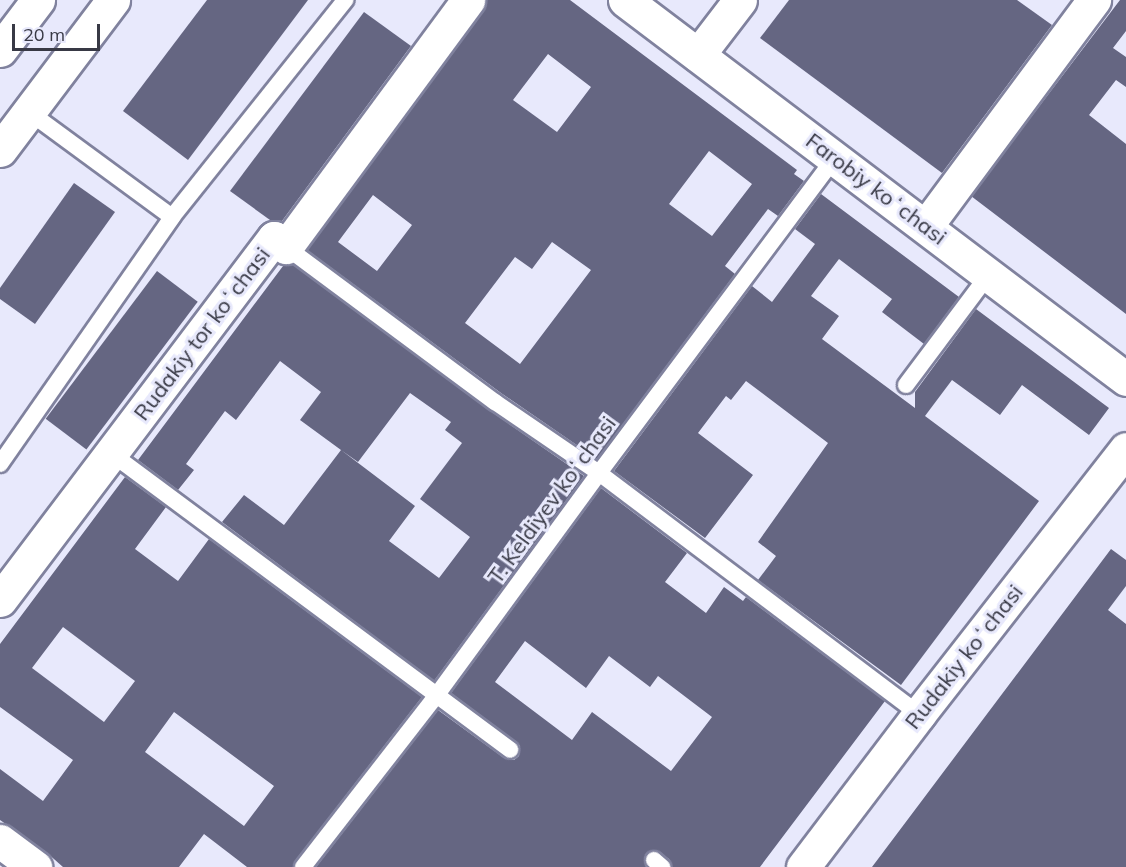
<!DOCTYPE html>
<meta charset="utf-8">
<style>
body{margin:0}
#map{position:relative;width:1126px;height:867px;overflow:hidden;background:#e8e9fc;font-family:Mulish,sans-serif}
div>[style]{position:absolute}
.building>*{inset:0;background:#656682;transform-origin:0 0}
.roads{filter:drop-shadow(2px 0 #80829e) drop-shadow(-2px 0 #80829e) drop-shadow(0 2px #80829e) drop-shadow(0 -2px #80829e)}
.lane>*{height:16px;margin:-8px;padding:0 8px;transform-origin:8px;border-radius:8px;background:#fff}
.street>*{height:33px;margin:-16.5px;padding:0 16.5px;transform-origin:16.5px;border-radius:16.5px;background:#fff}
.primary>*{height:33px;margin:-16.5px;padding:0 16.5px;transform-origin:16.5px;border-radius:16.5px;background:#fff}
span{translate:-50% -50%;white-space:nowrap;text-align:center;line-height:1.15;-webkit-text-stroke:6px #e8e9fc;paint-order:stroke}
.street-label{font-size:22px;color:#383945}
.scale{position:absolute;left:12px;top:24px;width:88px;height:27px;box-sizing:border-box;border:3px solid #383945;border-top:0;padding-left:8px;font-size:18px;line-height:21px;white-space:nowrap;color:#383945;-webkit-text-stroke:4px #e8e9fc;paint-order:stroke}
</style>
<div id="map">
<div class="building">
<div style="clip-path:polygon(207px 0,308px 0,188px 160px,123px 111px)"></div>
<div style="clip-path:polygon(evenodd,486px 0,570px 0,797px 170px,794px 174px,804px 181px,778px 216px,768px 209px,725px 266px,735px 274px,597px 459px,501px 393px,307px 250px,483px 11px,486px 0,548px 54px,591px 87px,557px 132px,513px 100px,548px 54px,486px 0,709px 151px,752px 184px,712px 236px,669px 204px,709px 151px,486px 0,373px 195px,412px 225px,377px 271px,338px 242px,373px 195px,486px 0,552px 242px,591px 270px,520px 364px,465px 323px,515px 257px,532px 269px,552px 242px)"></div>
<div style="clip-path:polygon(789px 0,1017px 0,1052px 25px,942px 173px,760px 38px)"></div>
<div style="clip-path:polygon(1120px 0,1126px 0,1126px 31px,1113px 48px,1126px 57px,1126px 87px,1116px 80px,1089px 115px,1126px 144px,1126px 314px,971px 196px)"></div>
<div style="clip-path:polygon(364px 12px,411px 46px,282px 221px,270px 220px,230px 191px)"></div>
<div style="clip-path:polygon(74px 183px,115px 212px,35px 324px,0 299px,0 288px)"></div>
<div style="clip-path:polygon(821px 194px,959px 297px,924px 344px,882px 312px,892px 299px,839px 259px,811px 296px,839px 316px,822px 339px,915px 408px,915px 392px,976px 309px,1109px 408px,1089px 435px,1022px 385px,1000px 415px,952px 380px,925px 416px,1039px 501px,901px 685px,758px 580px,776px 556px,758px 542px,828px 443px,746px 381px,731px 400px,726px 396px,698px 433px,753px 475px,705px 538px,614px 471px,752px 286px,772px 302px,815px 244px,795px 229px)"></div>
<div style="clip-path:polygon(evenodd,292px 264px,489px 410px,584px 476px,434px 681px,222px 522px,244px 495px,284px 525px,341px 450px,300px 420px,321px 392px,280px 361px,236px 420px,225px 411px,186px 464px,194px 470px,178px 490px,138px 460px,283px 266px,292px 264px,410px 393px,451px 422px,445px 430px,462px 443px,420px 499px,470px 537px,439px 578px,389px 541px,415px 506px,341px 450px,358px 462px,410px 393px)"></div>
<div style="left:157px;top:271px;width:51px;height:185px;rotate:37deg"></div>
<div style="clip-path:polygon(evenodd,125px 477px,166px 507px,135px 549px,178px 581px,209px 539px,422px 697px,295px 861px,293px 867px,247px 867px,204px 834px,179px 867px,63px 867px,46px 852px,0 820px,0 769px,43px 801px,73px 760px,0 707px,0 644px,125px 477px,63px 627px,135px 681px,104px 722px,32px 668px,63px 627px,125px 477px,174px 712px,274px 786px,244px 826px,145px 752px,174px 712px)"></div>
<div style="clip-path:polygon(evenodd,601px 488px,687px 553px,665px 582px,706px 613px,724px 587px,743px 601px,746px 597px,885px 701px,760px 867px,672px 867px,669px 859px,655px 850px,646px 854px,644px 859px,646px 867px,316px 867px,438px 710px,504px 758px,514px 760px,519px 756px,520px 746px,516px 742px,451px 693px,601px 488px,525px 641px,586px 688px,609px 656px,650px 687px,658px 676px,712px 717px,671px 771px,592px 712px,572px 740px,495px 682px,525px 641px)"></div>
<div style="clip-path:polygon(1111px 549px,1126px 560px,1126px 586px,1108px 610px,1126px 624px,1126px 867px,872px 867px)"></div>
</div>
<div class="roads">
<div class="lane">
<div style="left:29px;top:112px;width:177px;rotate:36.3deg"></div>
<div style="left:286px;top:247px;width:260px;rotate:36.6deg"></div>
<div style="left:495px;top:402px;width:126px;rotate:34.3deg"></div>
<div style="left:599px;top:473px;width:401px;rotate:37deg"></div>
<div style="left:906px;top:385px;width:139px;rotate:-53.2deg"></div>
<div style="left:112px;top:454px;width:496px;rotate:36.6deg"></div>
<div style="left:0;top:464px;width:301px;rotate:-55.1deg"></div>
<div style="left:172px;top:217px;width:278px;rotate:-51.4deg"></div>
<div style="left:654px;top:860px;width:11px;rotate:41deg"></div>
<div style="left:303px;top:867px;width:217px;rotate:-52.1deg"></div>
<div style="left:436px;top:696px;width:276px;rotate:-53.8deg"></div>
<div style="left:599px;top:473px;width:394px;rotate:-53.2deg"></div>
</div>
<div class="street">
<div style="left:625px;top:0;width:628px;rotate:37.11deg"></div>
<div style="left:698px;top:55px;width:69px;rotate:-52.6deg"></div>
<div style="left:926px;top:226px;width:282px;rotate:-53.4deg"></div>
<div style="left:0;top:600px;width:454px;rotate:-52.9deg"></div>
<div style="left:274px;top:238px;width:15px;rotate:37deg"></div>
<div style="left:286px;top:247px;width:307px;rotate:-53.6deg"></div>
<div style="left:0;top:841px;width:44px;rotate:36.6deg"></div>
<div style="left:803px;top:867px;width:192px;rotate:-52.8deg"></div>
<div style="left:919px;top:714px;width:336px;rotate:-52deg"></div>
</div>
<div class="primary">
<div style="left:0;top:50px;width:63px;rotate:-52.8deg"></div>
<div style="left:0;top:150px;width:188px;rotate:-53deg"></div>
</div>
</div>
<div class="street-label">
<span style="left:876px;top:189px;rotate:37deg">Farobiy koʻchasi</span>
<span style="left:202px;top:334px;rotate:-53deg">Rudakiy tor koʻchasi</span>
<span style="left:552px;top:500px;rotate:-54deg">T. Keldiyev koʻchasi</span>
<span style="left:964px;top:657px;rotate:-52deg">Rudakiy koʻchasi</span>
</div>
<div class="scale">20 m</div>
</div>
